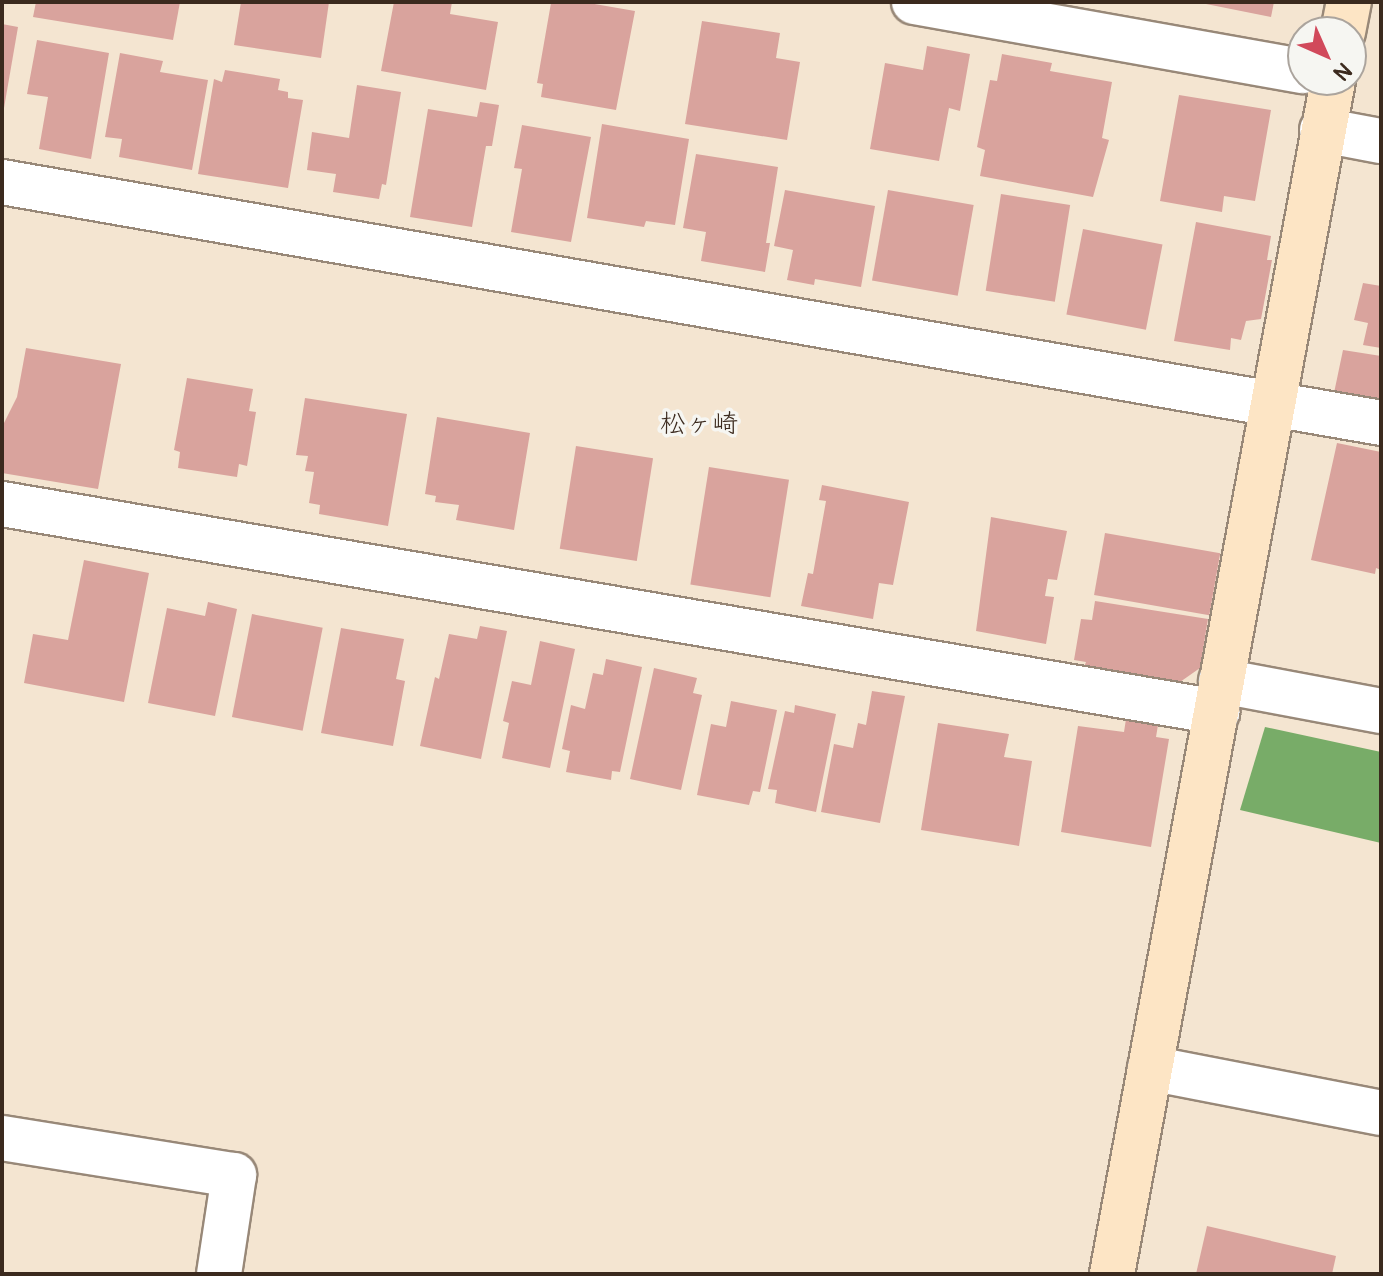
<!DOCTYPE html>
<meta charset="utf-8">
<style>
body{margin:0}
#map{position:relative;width:1383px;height:1276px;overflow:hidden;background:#f4e5d1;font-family:Pangolin,"Klee One",sans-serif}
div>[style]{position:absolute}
.forest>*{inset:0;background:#78ac68}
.building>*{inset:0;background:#d9a39d;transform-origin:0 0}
.roads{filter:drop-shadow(2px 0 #988878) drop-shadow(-2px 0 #988878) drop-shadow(0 2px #988878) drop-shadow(0 -2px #988878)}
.street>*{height:44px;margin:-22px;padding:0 22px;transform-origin:22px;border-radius:22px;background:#fff}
.secondary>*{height:44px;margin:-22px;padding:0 22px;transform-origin:22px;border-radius:22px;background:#fde5c5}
span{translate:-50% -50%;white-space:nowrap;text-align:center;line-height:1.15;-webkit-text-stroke:7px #f6f6f2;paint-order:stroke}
.neighbourhood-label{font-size:26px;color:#3b2a1e}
.frame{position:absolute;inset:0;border:4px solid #3b2a1e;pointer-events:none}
.north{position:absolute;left:1287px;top:16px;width:80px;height:80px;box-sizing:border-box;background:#f6f6f2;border:2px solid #aba49d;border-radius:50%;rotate:135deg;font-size:22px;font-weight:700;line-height:32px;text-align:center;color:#3b2a1e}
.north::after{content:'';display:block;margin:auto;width:28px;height:36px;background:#d1495b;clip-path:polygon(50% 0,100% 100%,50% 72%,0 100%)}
</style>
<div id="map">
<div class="forest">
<div style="clip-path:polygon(1265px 727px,1381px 752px,1381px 843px,1240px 810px)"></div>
</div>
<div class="building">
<div style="clip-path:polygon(36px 2px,180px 2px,173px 40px,33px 17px)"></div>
<div style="clip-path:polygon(241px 2px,329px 2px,321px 58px,234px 45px)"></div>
<div style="clip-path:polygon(394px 2px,452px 2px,450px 14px,498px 22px,486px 90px,381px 71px)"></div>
<div style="clip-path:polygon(559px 2px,583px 2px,635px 11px,616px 110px,541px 97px,543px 84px,537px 83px,551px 3px)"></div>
<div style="clip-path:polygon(1196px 2px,1274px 2px,1271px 17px)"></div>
<div style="clip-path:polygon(702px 21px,780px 33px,776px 58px,800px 62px,787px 140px,685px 124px)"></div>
<div style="clip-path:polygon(2px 24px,18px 27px,4px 108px,2px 108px)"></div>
<div style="clip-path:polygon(37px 40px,109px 53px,91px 159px,39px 149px,48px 97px,27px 94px)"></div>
<div style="clip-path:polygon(927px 46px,970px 54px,960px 111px,949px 108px,939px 161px,870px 149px,885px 63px,923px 70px)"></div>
<div style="clip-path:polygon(120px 53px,163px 61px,160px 72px,208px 80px,192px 170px,119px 157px,122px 139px,105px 137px)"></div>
<div style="clip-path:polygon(1002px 54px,1052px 63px,1050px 71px,1112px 82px,1102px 138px,1109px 140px,1093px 197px,980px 176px,985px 150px,977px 147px,990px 80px,997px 81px)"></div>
<div style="clip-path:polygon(225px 70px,280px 79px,278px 90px,288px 92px,288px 98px,303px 100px,288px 188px,198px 174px,214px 79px,222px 82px)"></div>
<div style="clip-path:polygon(357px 85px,401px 92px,386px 185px,382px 184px,379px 199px,333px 192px,336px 174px,307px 170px,312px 132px,349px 138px)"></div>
<div style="clip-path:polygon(1179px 95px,1271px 110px,1255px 201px,1224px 196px,1222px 212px,1160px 201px)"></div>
<div style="clip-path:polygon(480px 102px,499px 105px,492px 146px,486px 146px,472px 227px,410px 217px,428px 109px,477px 117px)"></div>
<div style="clip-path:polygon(602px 124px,689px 139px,675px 225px,646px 221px,644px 227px,587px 218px)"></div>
<div style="clip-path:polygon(522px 125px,591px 137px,571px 242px,511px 232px,522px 169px,514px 168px)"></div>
<div style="clip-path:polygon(696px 154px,778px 167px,766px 243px,770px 243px,765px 272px,701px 261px,706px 232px,683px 228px)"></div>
<div style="clip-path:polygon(785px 190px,875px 206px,861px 287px,815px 279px,814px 285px,787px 280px,793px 250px,774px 246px)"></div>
<div style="left:888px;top:190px;width:87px;height:92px;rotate:10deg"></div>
<div style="left:1001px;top:194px;width:70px;height:98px;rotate:9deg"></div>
<div style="clip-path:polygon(1196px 222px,1271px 236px,1267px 260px,1272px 260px,1261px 319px,1246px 321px,1241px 340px,1231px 338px,1230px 350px,1174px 341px)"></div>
<div style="left:1083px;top:229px;width:81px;height:87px;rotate:11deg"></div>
<div style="clip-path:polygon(1363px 283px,1381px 286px,1381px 348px,1363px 345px,1368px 323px,1354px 320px)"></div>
<div style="clip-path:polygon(26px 348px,121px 364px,98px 489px,2px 473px,2px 427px,17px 397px)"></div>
<div style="clip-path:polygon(1343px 350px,1381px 356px,1381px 401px,1334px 393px)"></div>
<div style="clip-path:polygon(187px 378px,253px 389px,249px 411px,256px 412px,247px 466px,239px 464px,237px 477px,178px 468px,180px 452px,174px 450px)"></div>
<div style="clip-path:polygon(305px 398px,407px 414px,388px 526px,319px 514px,320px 505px,309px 503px,314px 472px,305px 471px,308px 456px,296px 455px)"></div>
<div style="clip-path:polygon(437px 417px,530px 433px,514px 530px,456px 520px,459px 505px,435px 502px,436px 496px,425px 494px)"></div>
<div style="clip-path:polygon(1337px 443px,1381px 452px,1381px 570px,1376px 568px,1375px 574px,1311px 560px)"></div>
<div style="left:576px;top:446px;width:78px;height:104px;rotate:9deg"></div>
<div style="left:709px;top:467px;width:81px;height:119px;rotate:9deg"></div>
<div style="clip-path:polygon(822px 485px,909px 502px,893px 585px,879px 583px,873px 619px,801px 606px,808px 573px,813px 574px,826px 501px,819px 500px)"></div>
<div style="clip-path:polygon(991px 517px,1067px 531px,1057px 580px,1048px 579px,1045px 596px,1054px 597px,1046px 644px,976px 631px)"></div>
<div style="left:1105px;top:533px;width:117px;height:63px;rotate:10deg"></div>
<div style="clip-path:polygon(84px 560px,149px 573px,124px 702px,24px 683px,33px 634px,68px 640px)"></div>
<div style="clip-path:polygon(1095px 601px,1208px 619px,1200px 668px,1180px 682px,1084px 667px,1086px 662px,1074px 660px,1081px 619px,1092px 620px)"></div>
<div style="clip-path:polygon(208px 602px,237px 609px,215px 716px,148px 703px,167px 608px,205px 616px)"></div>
<div style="left:252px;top:614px;width:72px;height:105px;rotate:11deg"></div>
<div style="clip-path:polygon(480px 626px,507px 631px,481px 759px,420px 746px,435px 677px,439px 679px,449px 634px,477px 639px)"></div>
<div style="clip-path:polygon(341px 628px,404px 639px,396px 679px,405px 681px,393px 746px,321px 733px)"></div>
<div style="clip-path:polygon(540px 641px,575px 649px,550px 768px,502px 758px,509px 723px,503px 721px,512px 681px,531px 685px)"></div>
<div style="clip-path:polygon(606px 659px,642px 667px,620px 772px,612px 771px,611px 780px,566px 772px,570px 751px,562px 749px,571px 705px,585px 709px,593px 673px,603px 675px)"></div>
<div style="clip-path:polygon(654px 668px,697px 678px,693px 693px,702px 695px,681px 790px,630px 779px)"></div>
<div style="clip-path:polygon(872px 691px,905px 696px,880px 823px,821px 812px,834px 744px,853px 748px,858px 723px,866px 725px)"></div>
<div style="clip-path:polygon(731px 701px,777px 710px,760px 792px,753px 791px,749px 805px,697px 795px,711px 724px,726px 727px)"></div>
<div style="clip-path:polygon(795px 705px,836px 714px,816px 812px,775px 803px,777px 790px,768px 789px,785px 711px,794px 713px)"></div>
<div style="clip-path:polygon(1126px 719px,1158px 725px,1156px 737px,1169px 739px,1151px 847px,1061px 832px,1078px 726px,1124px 732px)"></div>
<div style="clip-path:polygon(938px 723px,1009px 734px,1004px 757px,1032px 761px,1019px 846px,921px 830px)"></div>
<div style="clip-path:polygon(1207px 1226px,1336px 1256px,1332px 1274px,1196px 1274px)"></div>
</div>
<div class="roads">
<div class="street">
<div style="left:914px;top:2px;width:395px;rotate:10.1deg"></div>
<div style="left:1322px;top:130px;width:60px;rotate:10.6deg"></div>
<div style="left:2px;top:182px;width:1400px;rotate:9.91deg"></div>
<div style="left:2px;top:504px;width:1233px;rotate:9.71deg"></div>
<div style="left:1221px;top:681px;width:163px;rotate:10.6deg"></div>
<div style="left:1150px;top:1068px;width:235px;rotate:11deg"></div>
<div style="left:2px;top:1138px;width:235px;rotate:9.1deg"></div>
<div style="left:234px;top:1175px;width:100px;rotate:98.6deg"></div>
</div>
<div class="secondary">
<div style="left:1343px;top:32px;width:31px;rotate:-79deg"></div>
<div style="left:1112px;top:1274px;width:1214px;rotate:-79.51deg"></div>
</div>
</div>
<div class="neighbourhood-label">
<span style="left:699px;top:425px">松ヶ崎</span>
</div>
<div class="frame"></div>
<div class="north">N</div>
</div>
